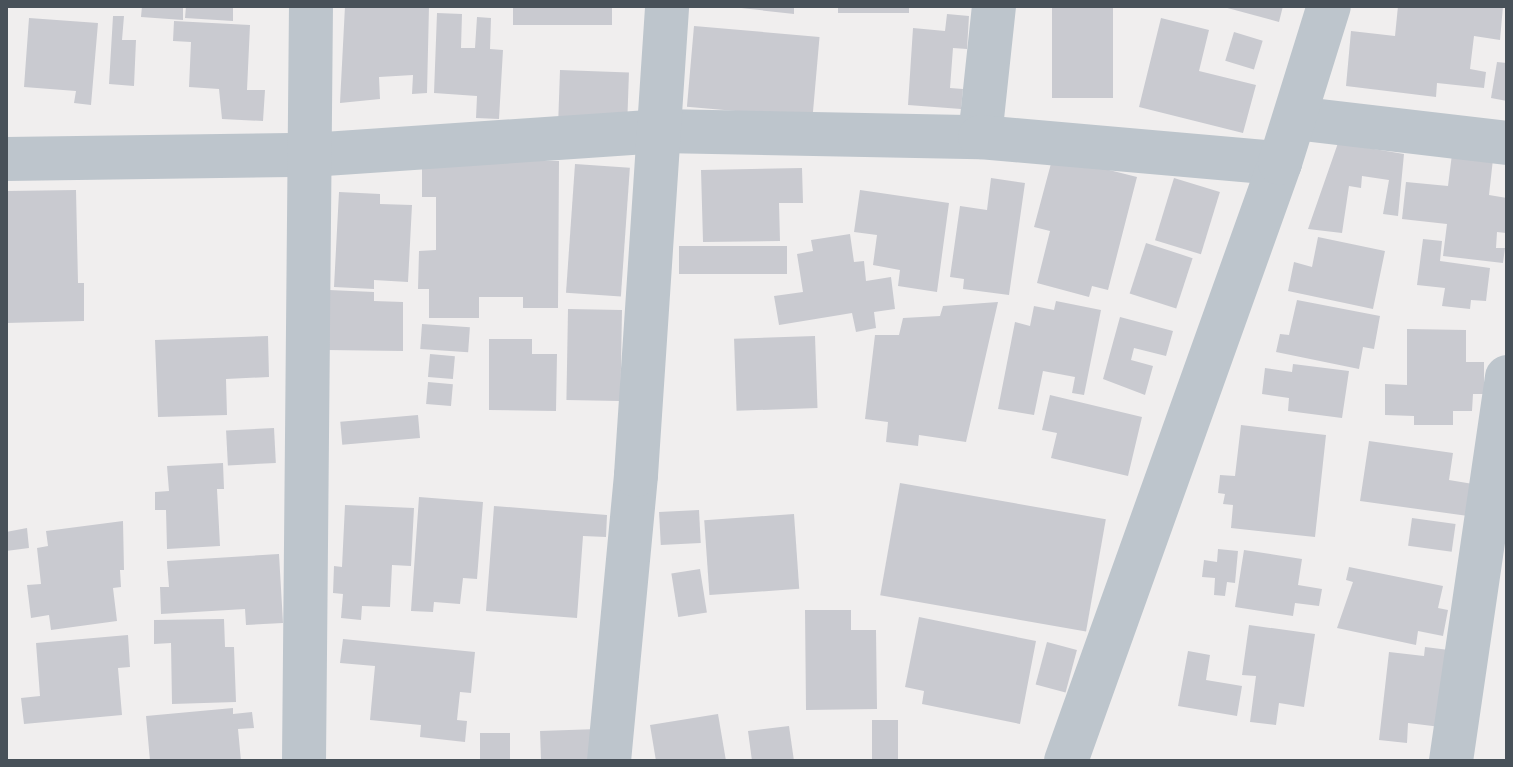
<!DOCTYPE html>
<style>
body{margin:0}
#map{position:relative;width:1513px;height:767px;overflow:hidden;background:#f0eeee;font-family:"Asap Condensed",sans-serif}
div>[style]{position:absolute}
.building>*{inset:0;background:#c9cad0;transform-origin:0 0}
.minor>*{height:44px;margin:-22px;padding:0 22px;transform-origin:22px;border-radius:22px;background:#bdc5cc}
span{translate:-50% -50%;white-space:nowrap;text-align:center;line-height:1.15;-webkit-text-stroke:8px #fff;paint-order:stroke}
.frame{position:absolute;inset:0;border:8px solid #485159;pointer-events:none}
</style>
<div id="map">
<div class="building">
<div style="clip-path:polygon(142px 6px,183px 6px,183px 20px,141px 17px)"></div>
<div style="clip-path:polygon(186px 6px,233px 6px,233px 21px,185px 18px)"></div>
<div style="clip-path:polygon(345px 6px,429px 6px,427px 93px,412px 94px,413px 75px,379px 77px,380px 99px,340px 103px)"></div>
<div style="left:513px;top:6px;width:99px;height:19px"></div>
<div style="clip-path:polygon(723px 6px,794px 6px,794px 14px)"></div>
<div style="left:838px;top:6px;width:71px;height:7px"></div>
<div style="left:1052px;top:6px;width:61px;height:92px"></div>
<div style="clip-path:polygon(1220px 6px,1283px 6px,1279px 22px)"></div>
<div style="clip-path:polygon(1398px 6px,1503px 6px,1500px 40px,1474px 36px,1470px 69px,1486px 72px,1484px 88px,1437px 83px,1436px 97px,1346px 86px,1351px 31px,1395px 36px)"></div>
<div style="clip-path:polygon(437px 13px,462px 14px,461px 48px,475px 48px,477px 17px,491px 18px,490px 49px,503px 50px,499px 119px,476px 118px,477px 96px,434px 93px)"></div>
<div style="clip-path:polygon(947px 14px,969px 16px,967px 49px,953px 48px,950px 88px,963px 89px,961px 109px,908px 105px,913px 28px,945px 31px)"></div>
<div style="clip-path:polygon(113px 16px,124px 16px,122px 40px,136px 40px,134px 86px,109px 84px)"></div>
<div style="clip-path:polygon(29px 18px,98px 23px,91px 105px,74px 103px,76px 91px,24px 87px)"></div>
<div style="clip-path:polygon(1161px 18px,1209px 30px,1199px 71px,1256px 85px,1243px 133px,1139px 107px)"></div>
<div style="clip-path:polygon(174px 21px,250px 25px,247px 90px,265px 90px,263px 121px,222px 119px,219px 89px,189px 87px,191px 42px,173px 41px)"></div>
<div style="left:694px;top:26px;width:126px;height:81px;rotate:5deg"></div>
<div style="left:1234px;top:32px;width:30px;height:30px;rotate:17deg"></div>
<div style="clip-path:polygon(1497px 62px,1507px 63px,1507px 101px,1491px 98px)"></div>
<div style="left:560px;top:70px;width:69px;height:49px;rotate:2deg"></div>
<div style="clip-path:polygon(1338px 143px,1404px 154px,1398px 216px,1383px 214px,1389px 180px,1362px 176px,1361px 188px,1349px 186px,1342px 233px,1308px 229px)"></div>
<div style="clip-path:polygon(1452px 154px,1493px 159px,1489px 195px,1507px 198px,1506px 233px,1497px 232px,1496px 248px,1505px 248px,1503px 263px,1443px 256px,1447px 224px,1402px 219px,1406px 182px,1448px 186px)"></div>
<div style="clip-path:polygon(1053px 156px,1137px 177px,1108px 290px,1092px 286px,1089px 297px,1037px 283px,1050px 231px,1034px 227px)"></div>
<div style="clip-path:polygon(422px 160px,559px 161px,558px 308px,523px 308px,523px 297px,479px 297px,479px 318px,429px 318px,429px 289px,418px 289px,419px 251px,436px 250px,436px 197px,422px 197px)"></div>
<div style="left:575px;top:164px;width:55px;height:129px;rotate:4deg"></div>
<div style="clip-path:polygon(802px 168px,803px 203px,779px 203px,780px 241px,703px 242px,701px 170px)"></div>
<div style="clip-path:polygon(991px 178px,1025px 183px,1009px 295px,963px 289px,964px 279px,950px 277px,960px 206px,987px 210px)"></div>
<div style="left:1174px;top:178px;width:48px;height:65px;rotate:17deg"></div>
<div style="clip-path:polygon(76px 190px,78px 283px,84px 283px,84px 321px,6px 323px,7px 191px)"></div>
<div style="clip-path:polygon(860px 190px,949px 203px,937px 292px,898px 286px,900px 270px,873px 265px,877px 235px,854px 232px)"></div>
<div style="clip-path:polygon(339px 192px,380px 194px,380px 204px,412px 205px,408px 282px,374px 280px,374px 289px,334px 287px)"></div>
<div style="clip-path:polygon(850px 234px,854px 262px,864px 261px,866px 281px,891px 277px,895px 309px,874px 312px,876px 328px,856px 332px,852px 313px,779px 325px,774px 296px,803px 292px,797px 254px,813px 251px,811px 240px)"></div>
<div style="clip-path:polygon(1318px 237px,1385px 251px,1373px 309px,1288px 291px,1294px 262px,1312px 267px)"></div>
<div style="clip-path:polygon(1423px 239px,1442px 241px,1440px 261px,1490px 268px,1486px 301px,1471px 300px,1470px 309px,1442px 306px,1445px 288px,1417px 285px)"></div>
<div style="left:1146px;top:243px;width:49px;height:53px;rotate:18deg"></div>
<div style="left:787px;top:246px;width:28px;height:108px;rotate:90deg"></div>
<div style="clip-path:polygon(329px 290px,374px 292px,374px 301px,403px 302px,403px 351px,327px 350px)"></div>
<div style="clip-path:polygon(1297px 300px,1380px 316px,1374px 349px,1363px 347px,1359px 369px,1276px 352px,1280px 334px,1289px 335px)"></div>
<div style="clip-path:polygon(1056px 301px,1101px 310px,1084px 395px,1072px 393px,1075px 377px,1043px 371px,1034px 415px,998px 409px,1015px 322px,1030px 326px,1034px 306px,1054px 310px)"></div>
<div style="clip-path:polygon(998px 302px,966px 442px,919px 435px,918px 446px,886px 442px,888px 422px,865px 419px,875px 335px,899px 335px,903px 318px,940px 316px,943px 306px)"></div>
<div style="left:568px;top:309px;width:54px;height:91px;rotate:1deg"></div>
<div style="clip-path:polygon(1120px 317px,1173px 331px,1166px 356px,1134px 348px,1131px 360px,1153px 366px,1145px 395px,1103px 379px)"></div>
<div style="left:422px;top:324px;width:48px;height:25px;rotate:4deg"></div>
<div style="clip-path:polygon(1407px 329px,1466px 330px,1466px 362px,1484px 362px,1484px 394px,1473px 394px,1472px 411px,1453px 411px,1453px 425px,1414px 425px,1414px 416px,1385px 415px,1385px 384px,1407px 385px)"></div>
<div style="clip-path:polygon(268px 336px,269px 377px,226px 379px,227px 415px,158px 417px,155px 340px)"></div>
<div style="left:815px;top:336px;width:72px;height:81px;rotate:88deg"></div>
<div style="clip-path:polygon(489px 339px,532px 339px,532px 354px,557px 354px,556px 411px,489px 410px)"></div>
<div style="left:430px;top:354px;width:25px;height:23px;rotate:5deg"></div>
<div style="clip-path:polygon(1293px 364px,1349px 371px,1342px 418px,1288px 411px,1289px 398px,1262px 394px,1265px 368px,1292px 372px)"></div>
<div style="left:428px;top:382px;width:25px;height:22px;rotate:5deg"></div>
<div style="clip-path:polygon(1050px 395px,1142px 417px,1128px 476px,1051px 458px,1057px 433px,1042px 430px)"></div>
<div style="left:418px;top:415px;width:23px;height:78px;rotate:85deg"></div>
<div style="clip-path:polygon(1241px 425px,1326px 435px,1315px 537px,1231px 528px,1233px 505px,1223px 504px,1225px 494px,1218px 493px,1220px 475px,1235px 476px)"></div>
<div style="left:274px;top:428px;width:35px;height:48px;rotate:87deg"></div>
<div style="clip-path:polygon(1369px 441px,1453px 453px,1449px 480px,1473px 484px,1468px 516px,1360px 501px)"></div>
<div style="clip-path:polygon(223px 463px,224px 489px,217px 489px,220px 546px,167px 549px,166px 510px,155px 510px,155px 492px,169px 491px,167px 466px)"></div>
<div style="left:900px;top:483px;width:209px;height:114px;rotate:10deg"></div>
<div style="clip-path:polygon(419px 497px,483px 502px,477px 579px,463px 578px,460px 604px,434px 602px,433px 612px,411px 611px)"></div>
<div style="clip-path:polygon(345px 505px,414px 508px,411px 566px,392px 565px,390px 607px,362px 606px,361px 620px,341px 618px,343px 594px,333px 593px,334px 566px,342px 567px)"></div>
<div style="clip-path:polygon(494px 506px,607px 515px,606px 537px,583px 536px,577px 618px,486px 611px)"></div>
<div style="left:699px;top:510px;width:33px;height:40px;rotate:87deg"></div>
<div style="left:794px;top:514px;width:75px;height:90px;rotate:86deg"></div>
<div style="left:1412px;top:518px;width:44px;height:28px;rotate:8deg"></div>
<div style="clip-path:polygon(123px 521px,124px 570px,120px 570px,121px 587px,113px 588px,117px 621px,51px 630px,49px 615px,31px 618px,27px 585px,41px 584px,37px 548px,48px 546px,46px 531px)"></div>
<div style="clip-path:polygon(27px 528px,29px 548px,6px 551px,6px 532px)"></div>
<div style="clip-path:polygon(1218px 549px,1238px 551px,1235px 583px,1227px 582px,1225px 596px,1214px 595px,1215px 578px,1202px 577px,1204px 560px,1217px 562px)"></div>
<div style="clip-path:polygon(1244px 550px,1302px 559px,1298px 585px,1322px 589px,1319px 606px,1295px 603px,1293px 616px,1235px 607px)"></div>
<div style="clip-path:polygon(279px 554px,283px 623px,246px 625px,245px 609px,161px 614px,160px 587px,169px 587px,167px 561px)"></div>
<div style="clip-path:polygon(1349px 567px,1443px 586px,1438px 608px,1448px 610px,1443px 636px,1418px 631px,1416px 645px,1337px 628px,1353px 582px,1346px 580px)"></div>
<div style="left:700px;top:569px;width:44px;height:29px;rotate:81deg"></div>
<div style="clip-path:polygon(805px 610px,851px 610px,851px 630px,876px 630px,877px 709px,806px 710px)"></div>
<div style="clip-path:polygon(919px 617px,1036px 641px,1020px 724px,922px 704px,924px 691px,905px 687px)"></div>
<div style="clip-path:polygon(224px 619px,225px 647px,234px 647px,236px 702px,172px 704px,171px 643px,154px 644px,154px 620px)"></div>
<div style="clip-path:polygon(1249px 625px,1315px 634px,1304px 707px,1279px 703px,1276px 725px,1250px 722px,1256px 676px,1242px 675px)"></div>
<div style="clip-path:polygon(128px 635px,130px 667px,118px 668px,122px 715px,24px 724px,21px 698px,40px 696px,36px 643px)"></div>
<div style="clip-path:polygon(343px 639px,475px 652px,471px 693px,460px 692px,457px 720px,467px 721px,465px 742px,420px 737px,421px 725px,370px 720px,375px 666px,340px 663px)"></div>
<div style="left:1047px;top:642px;width:31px;height:44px;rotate:15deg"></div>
<div style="clip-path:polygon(1425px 647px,1449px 650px,1441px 727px,1408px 723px,1407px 743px,1379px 740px,1389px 652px,1424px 656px)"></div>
<div style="clip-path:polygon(1188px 651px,1210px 655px,1206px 680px,1242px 686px,1237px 716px,1178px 706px)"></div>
<div style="clip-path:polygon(233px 708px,233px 714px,252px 712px,254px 728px,238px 729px,241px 761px,150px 761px,146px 716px)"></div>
<div style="clip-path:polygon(718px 714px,726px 761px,656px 761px,650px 725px)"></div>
<div style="left:872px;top:720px;width:26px;height:41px"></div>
<div style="clip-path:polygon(789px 726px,794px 761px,752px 761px,748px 731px)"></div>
<div style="left:598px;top:729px;width:32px;height:58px;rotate:88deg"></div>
<div style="left:510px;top:733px;width:28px;height:30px;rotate:90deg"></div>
</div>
<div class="minor">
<div style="left:1295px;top:118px;width:213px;rotate:6.7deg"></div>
<div style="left:980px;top:137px;width:132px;rotate:-83.9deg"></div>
<div style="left:6px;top:159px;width:304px;rotate:-0.8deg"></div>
<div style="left:310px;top:155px;width:351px;rotate:-3.9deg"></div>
<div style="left:660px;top:131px;width:320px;rotate:1.1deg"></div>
<div style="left:980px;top:137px;width:301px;rotate:5deg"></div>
<div style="left:304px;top:761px;width:755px;rotate:-89.47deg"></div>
<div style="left:609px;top:761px;width:287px;rotate:-84.6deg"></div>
<div style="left:636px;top:475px;width:470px;rotate:-86.2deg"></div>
<div style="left:1066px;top:761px;width:635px;rotate:-70.31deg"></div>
<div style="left:1280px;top:163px;width:164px;rotate:-72.7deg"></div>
<div style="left:1451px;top:761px;width:388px;rotate:-81.7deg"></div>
</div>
<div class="frame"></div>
</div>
